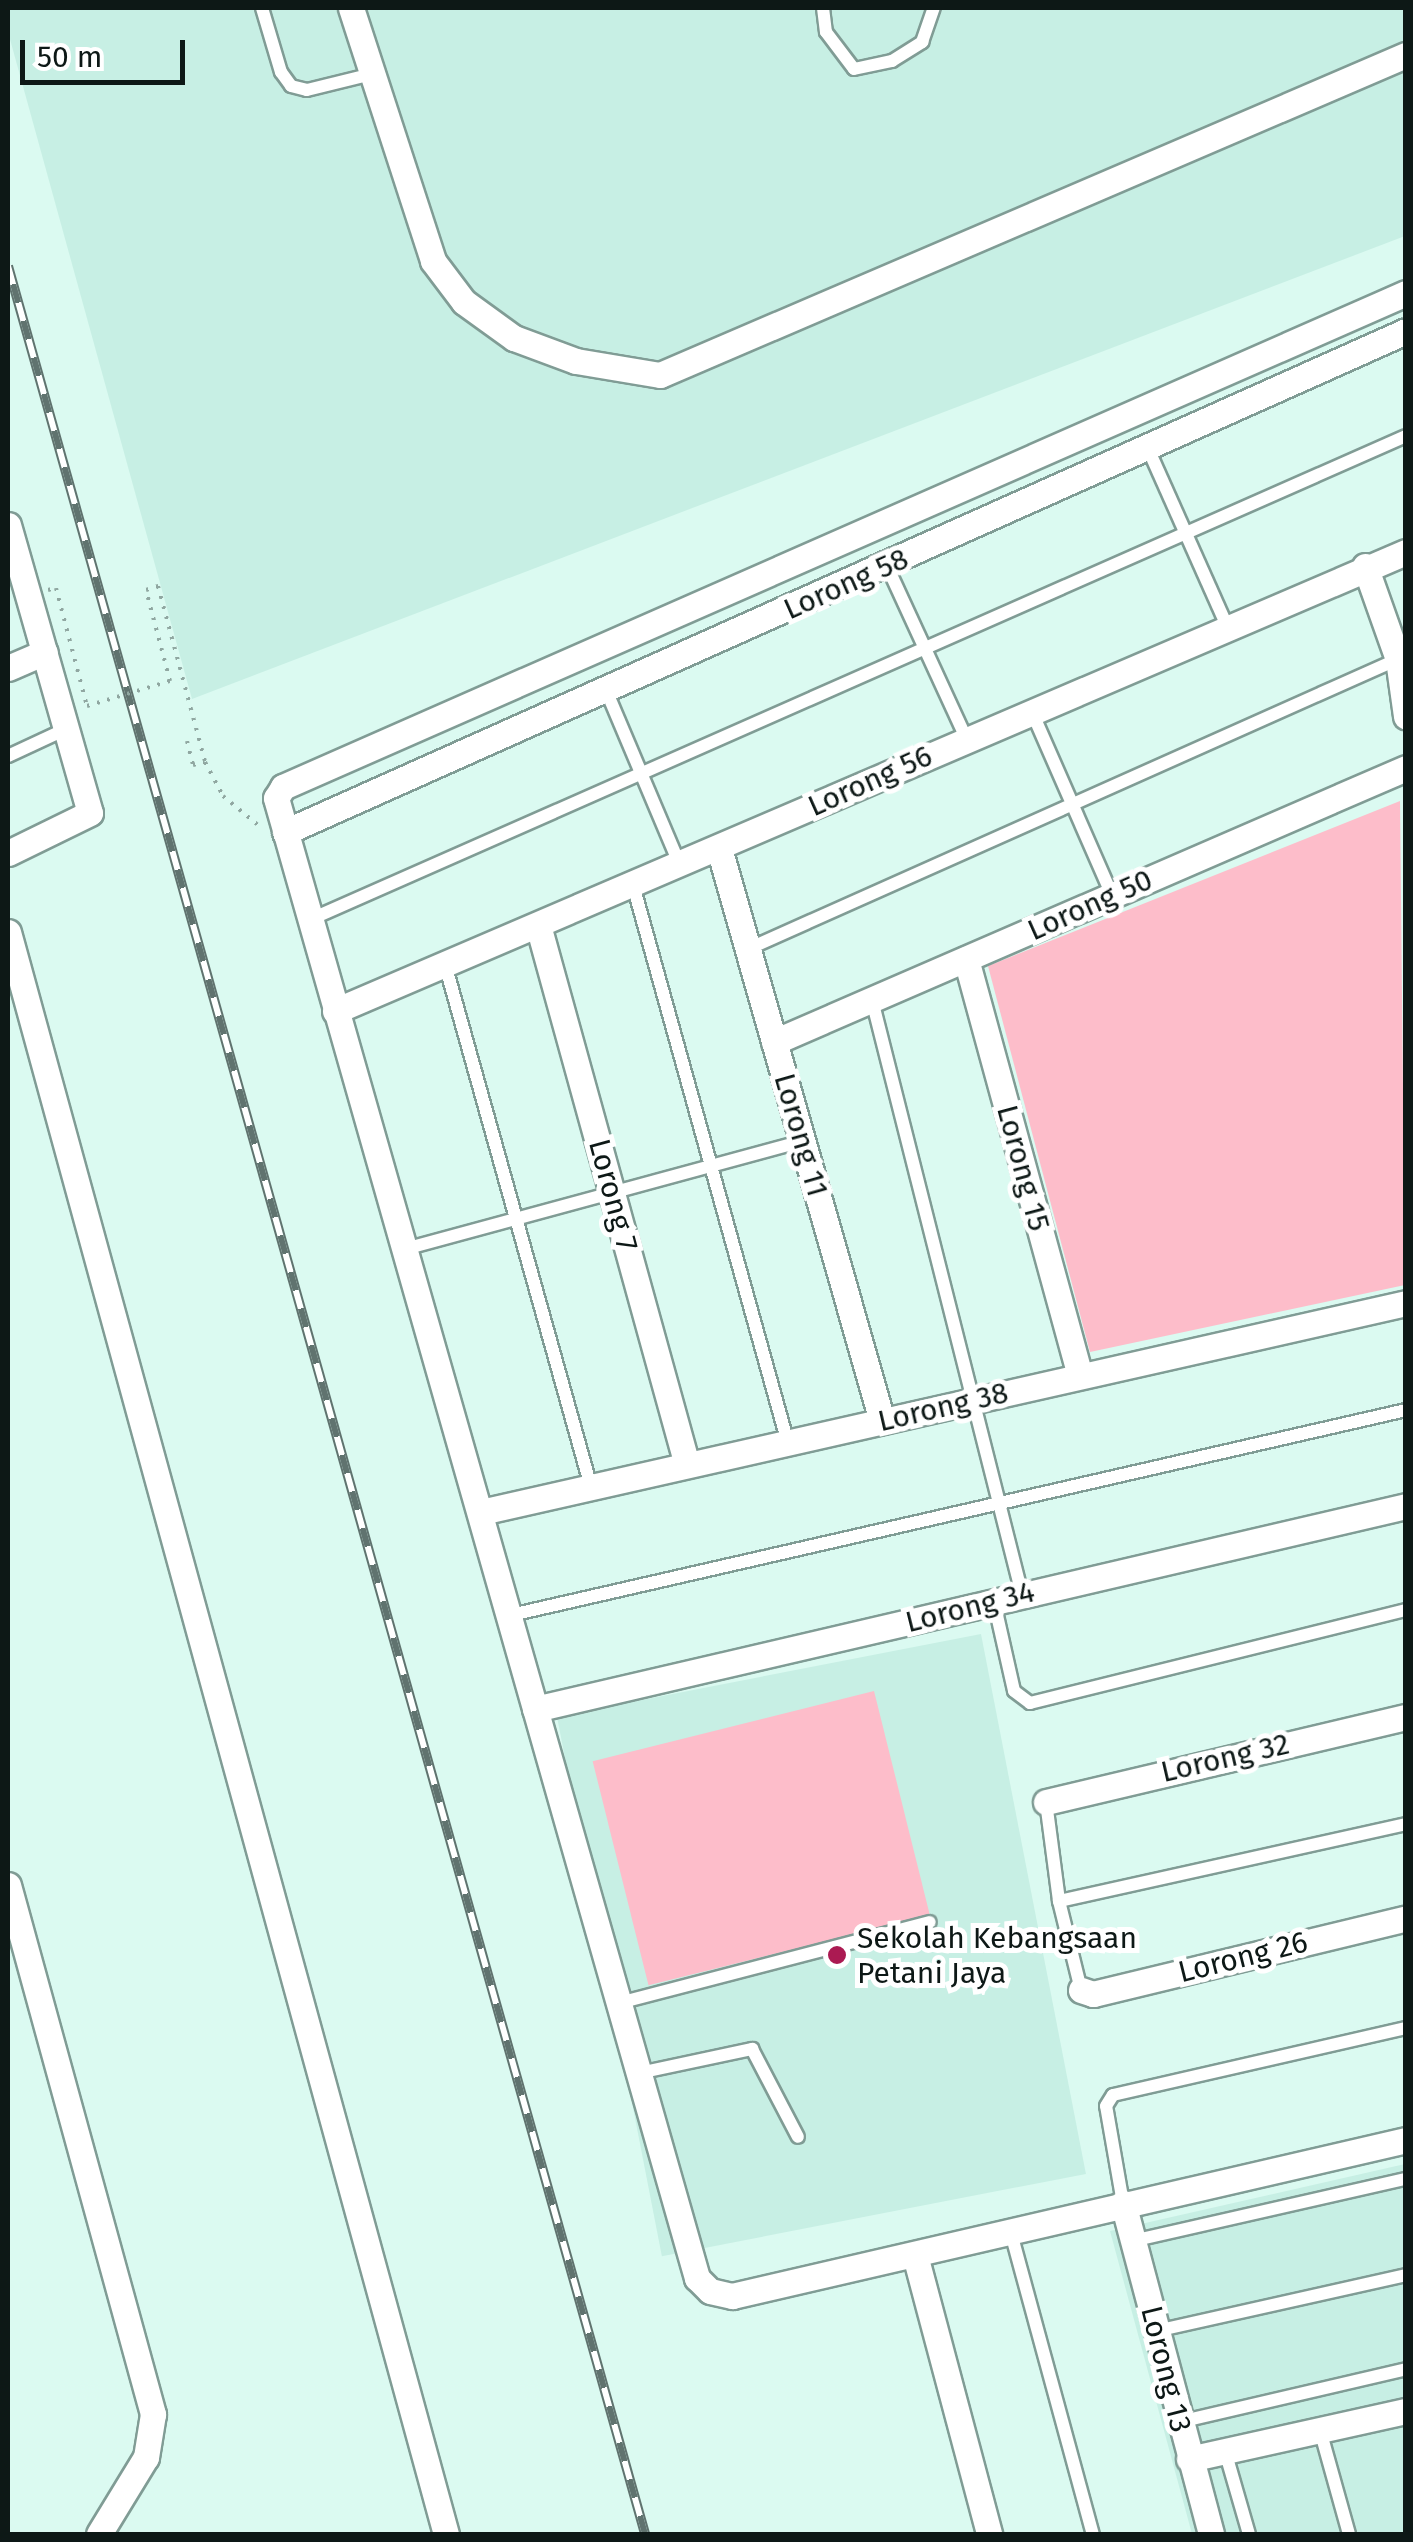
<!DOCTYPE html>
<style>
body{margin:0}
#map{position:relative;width:1413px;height:2542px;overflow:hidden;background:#dbfaf1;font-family:"Fira Sans",sans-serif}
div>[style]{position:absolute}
.built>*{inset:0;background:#c7efe4;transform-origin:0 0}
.green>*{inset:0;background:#fdbdca;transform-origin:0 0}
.path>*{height:4px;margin-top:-2px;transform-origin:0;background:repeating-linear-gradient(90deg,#90a7a1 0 2.5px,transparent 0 10.5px)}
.roads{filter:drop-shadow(2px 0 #809c95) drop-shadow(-2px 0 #809c95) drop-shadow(0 2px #809c95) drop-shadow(0 -2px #809c95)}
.service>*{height:12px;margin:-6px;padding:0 6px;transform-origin:6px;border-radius:6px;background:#fff}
.minor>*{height:25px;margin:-12.5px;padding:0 12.5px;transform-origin:12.5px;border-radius:12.5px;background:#fff}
.rail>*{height:10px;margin-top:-5px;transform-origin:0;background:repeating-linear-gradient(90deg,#fff 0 19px,#60736f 0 38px);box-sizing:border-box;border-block:2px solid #60736f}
.path-bridge>*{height:4px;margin-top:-2px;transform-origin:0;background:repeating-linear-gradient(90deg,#90a7a1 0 2.5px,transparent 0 10.5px)}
.dots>*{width:28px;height:28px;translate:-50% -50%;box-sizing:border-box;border:5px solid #fff;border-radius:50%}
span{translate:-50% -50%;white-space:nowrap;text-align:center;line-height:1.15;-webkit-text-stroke:10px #fff;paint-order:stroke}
.street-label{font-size:30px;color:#0d1816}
.poi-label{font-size:30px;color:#0d1816}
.left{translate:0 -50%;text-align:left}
.frame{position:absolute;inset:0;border:10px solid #0d1816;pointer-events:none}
.scale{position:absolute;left:20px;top:40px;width:165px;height:45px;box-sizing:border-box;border:5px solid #0d1816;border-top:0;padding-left:12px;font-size:30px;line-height:35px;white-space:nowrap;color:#0d1816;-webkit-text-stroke:8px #fff;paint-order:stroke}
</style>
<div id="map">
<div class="built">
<div style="clip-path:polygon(8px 8px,1405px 8px,1405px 236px,192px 699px,8px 32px)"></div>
<div style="left:981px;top:1634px;width:550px;height:432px;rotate:79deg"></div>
<div style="clip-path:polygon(1405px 2164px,1405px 2534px,1192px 2534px,1110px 2231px)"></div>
</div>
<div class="green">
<div style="clip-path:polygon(1400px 801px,1405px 1285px,1090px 1352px,988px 966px)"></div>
<div style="left:874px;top:1691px;width:231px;height:290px;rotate:76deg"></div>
</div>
<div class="path">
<div style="left:48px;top:590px;width:8px;rotate:-14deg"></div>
<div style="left:56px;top:588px;width:122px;rotate:75.3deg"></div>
<div style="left:170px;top:681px;width:94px;rotate:-104.8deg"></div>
<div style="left:146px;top:590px;width:13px;rotate:-18deg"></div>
<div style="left:158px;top:586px;width:182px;rotate:75deg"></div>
<div style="left:205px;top:762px;width:38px;rotate:62deg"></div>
<div style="left:223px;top:796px;width:45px;rotate:39.6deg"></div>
<div style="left:187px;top:741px;width:25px;rotate:76deg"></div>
<div style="left:193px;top:765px;width:12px;rotate:-14deg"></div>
</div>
<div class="roads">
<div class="service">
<div style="left:262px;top:8px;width:67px;rotate:73.5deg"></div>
<div style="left:281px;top:72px;width:17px;rotate:54deg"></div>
<div style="left:291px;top:86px;width:16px;rotate:14deg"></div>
<div style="left:307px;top:90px;width:67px;rotate:-13.8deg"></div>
<div style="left:823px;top:8px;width:24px;rotate:83deg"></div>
<div style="left:826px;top:32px;width:46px;rotate:52.9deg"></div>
<div style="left:854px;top:69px;width:39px;rotate:-12deg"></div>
<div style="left:892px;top:61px;width:36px;rotate:-32deg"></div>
<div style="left:922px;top:42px;width:36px;rotate:-71deg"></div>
<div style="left:1146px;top:444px;width:197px;rotate:66deg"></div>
<div style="left:887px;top:566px;width:189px;rotate:65.3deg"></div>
<div style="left:606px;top:690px;width:190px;rotate:67.1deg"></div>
<div style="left:1032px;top:712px;width:200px;rotate:66.4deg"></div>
<div style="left:8px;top:756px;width:64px;rotate:-25deg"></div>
<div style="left:633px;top:885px;width:579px;rotate:74.48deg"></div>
<div style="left:309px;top:920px;width:1199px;rotate:-23.81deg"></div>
<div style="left:748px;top:949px;width:712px;rotate:-24.04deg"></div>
<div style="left:445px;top:964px;width:543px;rotate:74.4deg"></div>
<div style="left:872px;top:1000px;width:613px;rotate:75.83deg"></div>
<div style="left:405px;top:1249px;width:411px;rotate:-15.2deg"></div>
<div style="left:994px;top:1602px;width:91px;rotate:77.3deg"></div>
<div style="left:1014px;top:1691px;width:20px;rotate:37deg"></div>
<div style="left:1030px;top:1703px;width:387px;rotate:-13.9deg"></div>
<div style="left:511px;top:1615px;width:918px;rotate:-12.9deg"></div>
<div style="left:1046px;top:1802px;width:100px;rotate:82.5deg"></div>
<div style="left:1059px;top:1901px;width:92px;rotate:76.1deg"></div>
<div style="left:1059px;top:1901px;width:355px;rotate:-12.5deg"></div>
<div style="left:619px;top:2003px;width:321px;rotate:-14.6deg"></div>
<div style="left:639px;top:2073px;width:116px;rotate:-12deg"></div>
<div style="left:752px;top:2049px;width:99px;rotate:62.4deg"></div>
<div style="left:1123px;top:2203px;width:98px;rotate:-99.9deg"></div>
<div style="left:1106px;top:2106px;width:13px;rotate:-58deg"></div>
<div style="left:1113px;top:2095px;width:301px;rotate:-12.9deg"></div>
<div style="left:1011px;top:2233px;width:312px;rotate:74.8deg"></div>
<div style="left:1132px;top:2241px;width:281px;rotate:-12.8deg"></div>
<div style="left:1156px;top:2331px;width:256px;rotate:-12.6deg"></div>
<div style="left:1179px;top:2422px;width:233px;rotate:-13.1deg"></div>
<div style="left:1320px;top:2430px;width:108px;rotate:74.4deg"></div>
<div style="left:1225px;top:2451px;width:86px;rotate:73.9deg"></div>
</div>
<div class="minor">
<div style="left:351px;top:8px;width:266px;rotate:72deg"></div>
<div style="left:433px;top:261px;width:51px;rotate:52.9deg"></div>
<div style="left:464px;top:302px;width:62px;rotate:35.8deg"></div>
<div style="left:514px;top:338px;width:66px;rotate:20.4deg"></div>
<div style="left:576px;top:361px;width:85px;rotate:9.5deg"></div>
<div style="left:660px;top:375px;width:812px;rotate:-23.22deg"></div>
<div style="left:1406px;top:293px;width:1227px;rotate:156.26deg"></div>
<div style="left:283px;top:787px;width:13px;rotate:122deg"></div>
<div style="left:276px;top:798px;width:1539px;rotate:74.12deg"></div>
<div style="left:697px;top:2278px;width:18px;rotate:45deg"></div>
<div style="left:710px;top:2291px;width:23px;rotate:13deg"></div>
<div style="left:732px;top:2296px;width:692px;rotate:-13.03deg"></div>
<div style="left:8px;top:525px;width:299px;rotate:74.1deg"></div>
<div style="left:90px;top:813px;width:91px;rotate:154deg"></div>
<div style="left:1365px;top:566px;width:99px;rotate:70.5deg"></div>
<div style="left:1398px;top:659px;width:58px;rotate:82deg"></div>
<div style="left:8px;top:668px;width:40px;rotate:-23.4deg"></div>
<div style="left:285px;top:832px;width:1228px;rotate:-24.08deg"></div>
<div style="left:719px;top:848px;width:596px;rotate:74.12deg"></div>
<div style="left:538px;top:925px;width:560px;rotate:74.57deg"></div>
<div style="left:8px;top:932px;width:1661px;rotate:74.71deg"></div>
<div style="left:966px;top:959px;width:432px;rotate:74.7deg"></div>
<div style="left:335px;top:1011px;width:1165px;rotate:-23.2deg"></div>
<div style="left:774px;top:1042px;width:689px;rotate:-23.44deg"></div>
<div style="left:481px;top:1512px;width:948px;rotate:-12.73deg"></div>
<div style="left:535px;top:1709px;width:894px;rotate:-13.12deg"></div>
<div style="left:1046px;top:1802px;width:370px;rotate:-13.3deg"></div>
<div style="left:8px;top:1885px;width:549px;rotate:74.67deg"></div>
<div style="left:153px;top:2414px;width:44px;rotate:99.2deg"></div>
<div style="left:146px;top:2457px;width:90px;rotate:121.4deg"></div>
<div style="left:1081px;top:1990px;width:13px;rotate:18deg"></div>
<div style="left:1093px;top:1994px;width:322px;rotate:-13.6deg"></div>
<div style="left:1123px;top:2203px;width:342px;rotate:75.1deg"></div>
<div style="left:915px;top:2255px;width:289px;rotate:75.1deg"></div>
<div style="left:1189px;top:2459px;width:222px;rotate:-12.5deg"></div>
</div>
</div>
<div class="rail">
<div style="left:8px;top:266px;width:2356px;rotate:74.31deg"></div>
</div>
<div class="path-bridge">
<div style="left:87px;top:706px;width:87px;rotate:-16.8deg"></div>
</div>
<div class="dots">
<div style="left:837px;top:1955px;background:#ab1a52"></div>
</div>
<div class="street-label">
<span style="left:846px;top:584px;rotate:-24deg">Lorong 58</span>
<span style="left:870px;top:781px;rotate:-24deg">Lorong 56</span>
<span style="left:1090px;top:905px;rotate:-24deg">Lorong 50</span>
<span style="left:801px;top:1135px;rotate:74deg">Lorong 11</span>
<span style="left:1023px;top:1168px;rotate:75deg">Lorong 15</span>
<span style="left:613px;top:1195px;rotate:75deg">Lorong 7</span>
<span style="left:943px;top:1407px;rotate:-13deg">Lorong 38</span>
<span style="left:970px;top:1607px;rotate:-14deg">Lorong 34</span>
<span style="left:1225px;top:1758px;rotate:-13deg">Lorong 32</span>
<span style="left:1243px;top:1957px;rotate:-14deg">Lorong 26</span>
<span style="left:1166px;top:2369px;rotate:76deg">Lorong 13</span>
</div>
<div class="poi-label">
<span class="left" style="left:857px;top:1955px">Sekolah Kebangsaan<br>Petani Jaya</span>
</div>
<div class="frame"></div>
<div class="scale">50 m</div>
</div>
